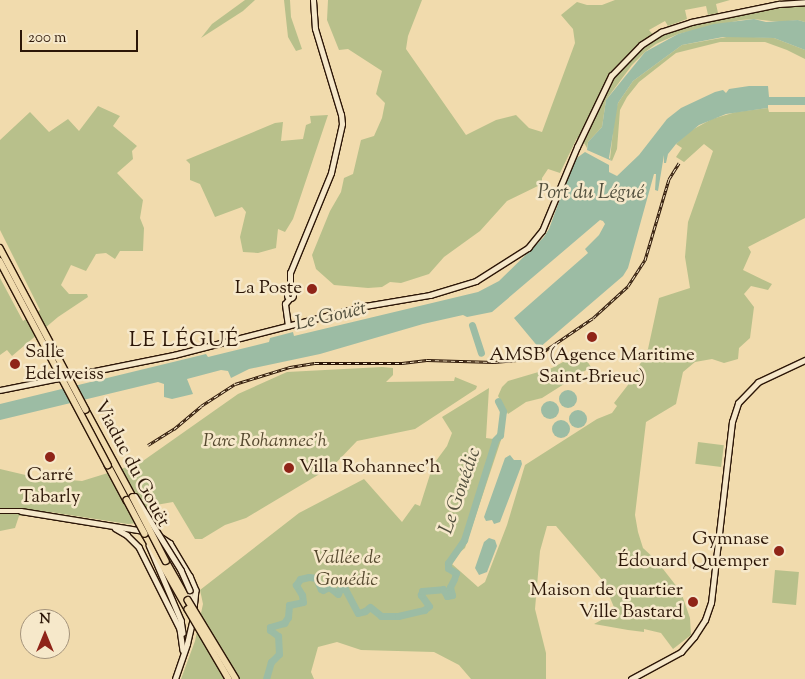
<!DOCTYPE html>
<meta charset="utf-8">
<style>
body{margin:0}
#map{position:relative;width:805px;height:679px;overflow:hidden;background:#f1dbad;font-family:"Sorts Mill Goudy",serif}
div>[style]{position:absolute}
.green>*{inset:0;background:#b8c08b;transform-origin:0 0}
.water>*{inset:0;background:#9cbca4}
.round{border-radius:50%}
.river>*{height:7px;margin:-3.5px;padding:0 3.5px;transform-origin:3.5px;border-radius:3.5px;background:#9cbca4}
.roads{filter:drop-shadow(1px 0 #2c1607) drop-shadow(-1px 0 #2c1607) drop-shadow(0 1px #2c1607) drop-shadow(0 -1px #2c1607)}
.secondary>*{height:4.5px;margin:-2.25px;padding:0 2.25px;transform-origin:2.25px;border-radius:2.25px;background:#f6e8ca}
.secondary>.ring{margin:-2.25px;padding:0;box-sizing:content-box;background:none;border:4.5px solid #f6e8ca;border-radius:50%}
.highway>*{height:5.5px;margin:-2.75px;padding:0 2.75px;transform-origin:2.75px;border-radius:2.75px;background:#f1dbad}
.rail>*{height:3px;margin-top:-1.5px;transform-origin:0;background:repeating-linear-gradient(90deg,#f6e8ca 0 4px,#2c1607 0 8px);box-sizing:border-box;border-block:1px solid #2c1607}
.bridges{filter:drop-shadow(1px 0 #2c1607) drop-shadow(-1px 0 #2c1607) drop-shadow(0 1px #2c1607) drop-shadow(0 -1px #2c1607)}
.secondary-bridge>*{height:4.5px;margin:-2.25px;padding:0 2.25px;transform-origin:2.25px;border-radius:2.25px;background:#f6e8ca}
.highway-bridge>*{height:5.5px;margin:-2.75px;padding:0 2.75px;transform-origin:2.75px;border-radius:2.75px;background:#f1dbad}
.dots>*{width:14px;height:14px;translate:-50% -50%;box-sizing:border-box;border:2px solid #f6e8ca;border-radius:50%}
span{translate:-50% -50%;white-space:nowrap;text-align:center;line-height:1.15;-webkit-text-stroke:5px #f6e8ca;paint-order:stroke}
.poi-label{font-size:19px;color:#2c1607}
.right{translate:-100% -50%;text-align:right}
.left{translate:0 -50%;text-align:left}
.park-label{font-size:19px;color:#56492f;font-style:italic}
.street-label{font-size:19px;color:#2c1607}
.water-label{font-size:20px;color:#53503e;font-style:italic}
.quarter-label{font-size:21px;color:#2c1607;letter-spacing:1px}
.north{position:absolute;left:20px;top:609px;width:50px;height:50px;box-sizing:border-box;background:#f6e8ca;border:1px solid #a5947c;border-radius:50%;rotate:0deg;font-size:14px;font-weight:700;line-height:20px;text-align:center;color:#2c1607}
.north::after{content:'';display:block;margin:auto;width:18px;height:22px;background:#8f2418;clip-path:polygon(50% 0,100% 100%,50% 72%,0 100%)}
.scale{position:absolute;left:20px;top:30px;width:118px;height:22px;box-sizing:border-box;border:2px solid #2c1607;border-top:0;padding-left:6px;font-size:15px;line-height:18px;white-space:nowrap;color:#2c1607;-webkit-text-stroke:4px #f6e8ca;paint-order:stroke}
</style>
<div id="map">
<div class="green">
<div style="clip-path:polygon(245px 0,255px 0,243px 11px,201px 38px,212px 24px)"></div>
<div style="clip-path:polygon(284px 0,290px 0,291px 17px,302px 49px,296px 51px,288px 37px)"></div>
<div style="clip-path:polygon(328px 0,422px 0,408px 36px,406px 49px,466px 135px,496px 120px,516px 115px,529px 128px,542px 132px,575px 43px,573px 29px,561px 15px,577px 2px,587px 5px,602px 5px,615px 0,730px 0,716px 4px,718px 13px,708px 15px,706px 6px,685px 10px,687px 19px,668px 26px,665px 21px,649px 30px,655px 37px,680px 28px,712px 20px,798px 5px,805px 5px,805px 22px,798px 20px,780px 22px,754px 19px,741px 20px,678px 34px,656px 44px,645px 52px,632px 65px,606px 100px,602px 127px,588px 142px,587px 148px,583px 141px,577px 138px,560px 173px,548px 169px,542px 178px,542px 184px,507px 201px,480px 231px,444px 257px,429px 274px,401px 283px,390px 282px,382px 287px,368px 288px,334px 285px,316px 269px,312px 255px,330px 211px,341px 192px,344px 178px,353px 174px,361px 140px,374px 136px,382px 118px,385px 103px,376px 94px,382px 71px,348px 49px,339px 50px,327px 20px)"></div>
<div style="clip-path:polygon(732px 36px,774px 38px,805px 50px,805px 59px,787px 50px,765px 42px,720px 42px,676px 53px,639px 82px,627px 97px,620px 110px,617px 149px,612px 161px,610px 159px,615px 112px,618px 103px,633px 81px,682px 45px)"></div>
<div style="clip-path:polygon(98px 106px,120px 116px,113px 126px,137px 146px,132px 151px,133px 159px,117px 173px,143px 200px,140px 218px,144px 228px,143px 251px,120px 251px,115px 259px,106px 253px,96px 254px,86px 271px,71px 265px,61px 285px,69px 294px,87px 294px,88px 297px,58px 317px,12px 356px,7px 350px,0 355px,0 278px,23px 321px,40px 310px,0 230px,0 140px,30px 112px,49px 132px,68px 119px,79px 131px)"></div>
<div style="clip-path:polygon(768px 108px,769px 112px,805px 112px,805px 218px,748px 247px,751px 252px,743px 270px,772px 284px,768px 290px,751px 286px,744px 294px,754px 307px,750px 338px,739px 348px,738px 359px,724px 363px,712px 359px,695px 362px,683px 372px,676px 404px,646px 422px,635px 515px,638px 532px,643px 548px,656px 560px,681px 592px,690px 618px,691px 635px,673px 649px,661px 633px,644px 629px,644px 632px,628px 630px,594px 624px,616px 612px,603px 581px,556px 526px,547px 526px,540px 551px,535px 609px,546px 653px,546px 679px,471px 679px,459px 665px,434px 652px,361px 650px,337px 642px,318px 647px,311px 672px,314px 679px,181px 679px,195px 641px,203px 604px,200px 590px,299px 513px,364px 479px,402px 522px,415px 504px,420px 506px,433px 465px,447px 446px,452px 433px,442px 417px,489px 388px,486px 438px,501px 440px,465px 548px,459px 553px,452px 564px,478px 587px,485px 582px,507px 525px,525px 465px,597px 419px,612px 413px,617px 406px,614px 403px,631px 381px,648px 349px,659px 298px,690px 288px,685px 257px,688px 222px,713px 151px,704px 144px,684px 162px,676px 157px,682px 148px,676px 144px,690px 131px,712px 119px,736px 112px)"></div>
<div style="clip-path:polygon(328px 115px,293px 219px,285px 232px,278px 229px,276px 248px,258px 253px,243px 252px,240px 237px,246px 212px,242px 207px,215px 217px,200px 184px,190px 180px,190px 164px,186px 160px,275px 123px,283px 122px,281px 141px,303px 139px,306px 125px,311px 123px,310px 116px)"></div>
<div style="clip-path:polygon(581px 352px,591px 367px,542px 398px,526px 402px,508px 414px,498px 396px,502px 387px,508px 381px,552px 368px)"></div>
<div style="clip-path:polygon(382px 367px,393px 368px,393px 375px,386px 382px,454px 381px,455px 377px,477px 386px,476px 389px,415px 429px,357px 441px,333px 466px,246px 518px,225px 525px,202px 539px,195px 539px,173px 502px,156px 505px,148px 522px,128px 524px,50px 512px,19px 516px,15px 528px,0 531px,0 469px,34px 477px,82px 481px,140px 463px,238px 394px,287px 372px)"></div>
<div style="left:698px;top:442px;width:26px;height:22px;rotate:7deg"></div>
<div style="left:775px;top:570px;width:24px;height:33px;rotate:5deg"></div>
</div>
<div class="water">
<div style="clip-path:polygon(754px 19px,766px 22px,798px 20px,805px 22px,805px 50px,774px 38px,723px 37px,682px 45px,633px 81px,618px 103px,609px 158px,612px 161px,587px 150px,588px 142px,602px 127px,606px 100px,645px 52px,678px 34px,714px 24px)"></div>
<div style="clip-path:polygon(749px 86px,768px 86px,769px 97px,805px 97px,805px 105px,768px 105px,768px 108px,726px 114px,699px 125px,676px 144px,668px 154px,666px 163px,664px 163px,664px 155px,658px 191px,655px 190px,656px 174px,654px 174px,628px 268px,623px 276px,539px 348px,514px 318px,588px 253px,585px 249px,599px 235px,605px 224px,603px 221px,600px 220px,492px 312px,467px 317px,463px 315px,423px 324px,320px 354px,249px 369px,231px 378px,228px 371px,221px 370px,187px 379px,193px 394px,172px 399px,164px 397px,164px 384px,158px 382px,0 420px,0 404px,206px 354px,208px 357px,269px 342px,270px 338px,293px 332px,294px 336px,478px 292px,499px 281px,543px 238px,549px 229px,574px 160px,585px 152px,609px 165px,609px 172px,617px 176px,639px 155px,667px 119px,681px 108px,715px 92px,723px 90px,726px 93px,729px 89px)"></div>
<div class="round" style="left:559px;top:390px;width:18px;height:18px"></div>
<div class="round" style="left:541px;top:401px;width:18px;height:18px"></div>
<div class="round" style="left:569px;top:410px;width:18px;height:18px"></div>
<div class="round" style="left:552px;top:420px;width:18px;height:18px"></div>
<div style="clip-path:polygon(510px 455px,514px 460px,521px 460px,522px 464px,500px 522px,494px 524px,492px 520px,486px 521px,484px 517px,505px 458px)"></div>
<div style="clip-path:polygon(489px 538px,495px 540px,497px 546px,487px 572px,479px 575px,475px 568px,484px 542px)"></div>
</div>
<div class="river">
<div style="left:472px;top:325px;width:29px;rotate:72deg"></div>
<div style="left:495px;top:440px;width:7px;rotate:-45deg"></div>
<div style="left:500px;top:435px;width:24px;rotate:-83deg"></div>
<div style="left:503px;top:411px;width:11px;rotate:-117deg"></div>
<div style="left:455px;top:576px;width:3px;rotate:-72deg"></div>
<div style="left:456px;top:573px;width:9px;rotate:-148deg"></div>
<div style="left:448px;top:568px;width:5px;rotate:-90deg"></div>
<div style="left:448px;top:563px;width:28px;rotate:-55deg"></div>
<div style="left:464px;top:540px;width:104px;rotate:-72.6deg"></div>
<div style="left:266px;top:679px;width:18px;rotate:-74deg"></div>
<div style="left:271px;top:662px;width:11px;rotate:-45deg"></div>
<div style="left:279px;top:654px;width:18px;rotate:-93deg"></div>
<div style="left:278px;top:636px;width:10px;rotate:-143deg"></div>
<div style="left:270px;top:630px;width:3px;rotate:-90deg"></div>
<div style="left:270px;top:627px;width:15px;rotate:-16deg"></div>
<div style="left:284px;top:623px;width:7px;rotate:-56deg"></div>
<div style="left:288px;top:617px;width:12px;rotate:-85deg"></div>
<div style="left:289px;top:605px;width:14px;rotate:-12deg"></div>
<div style="left:303px;top:602px;width:7px;rotate:-98deg"></div>
<div style="left:302px;top:595px;width:12px;rotate:-121deg"></div>
<div style="left:296px;top:585px;width:7px;rotate:-56deg"></div>
<div style="left:300px;top:579px;width:9px;rotate:-13deg"></div>
<div style="left:309px;top:577px;width:7px;rotate:8deg"></div>
<div style="left:316px;top:578px;width:12px;rotate:66deg"></div>
<div style="left:321px;top:589px;width:2px;rotate:27deg"></div>
<div style="left:323px;top:590px;width:7px;rotate:-27deg"></div>
<div style="left:329px;top:587px;width:11px;rotate:38deg"></div>
<div style="left:338px;top:594px;width:5px;rotate:-68deg"></div>
<div style="left:340px;top:589px;width:5px"></div>
<div style="left:345px;top:589px;width:27px;rotate:62deg"></div>
<div style="left:358px;top:613px;width:7px;rotate:-16deg"></div>
<div style="left:365px;top:611px;width:6px;rotate:-39deg"></div>
<div style="left:370px;top:607px;width:14px;rotate:39deg"></div>
<div style="left:381px;top:616px;width:17px"></div>
<div style="left:398px;top:616px;width:27px;rotate:-13deg"></div>
<div style="left:424px;top:610px;width:6px;rotate:-39deg"></div>
<div style="left:429px;top:606px;width:14px;rotate:-126deg"></div>
<div style="left:421px;top:595px;width:4px;rotate:-76deg"></div>
<div style="left:422px;top:591px;width:21px;rotate:-5deg"></div>
<div style="left:443px;top:589px;width:8px;rotate:60deg"></div>
<div style="left:447px;top:596px;width:5px;rotate:-11deg"></div>
<div style="left:452px;top:595px;width:8px;rotate:-104deg"></div>
<div style="left:450px;top:587px;width:9px;rotate:-63deg"></div>
</div>
<div class="roads">
<div class="secondary">
<div style="left:290px;top:292px;width:19px;rotate:-90deg"></div>
<div style="left:290px;top:273px;width:108px;rotate:-67.7deg"></div>
<div style="left:331px;top:173px;width:50px;rotate:-77.3deg"></div>
<div style="left:342px;top:124px;width:9px;rotate:-96deg"></div>
<div style="left:341px;top:115px;width:90px;rotate:-106.8deg"></div>
<div style="left:315px;top:29px;width:29px;rotate:-94deg"></div>
<div class="ring" style="left:287.5px;top:292.5px;width:2.5px;height:2.5px"></div>
<div style="left:288px;top:326px;width:22px;rotate:-98deg"></div>
<div style="left:285px;top:304px;width:6px;rotate:-51deg"></div>
<div style="left:0;top:390px;width:177px;rotate:-11.4deg"></div>
<div style="left:174px;top:355px;width:197px;rotate:-14.4deg"></div>
<div style="left:365px;top:306px;width:66px;rotate:-9.6deg"></div>
<div style="left:430px;top:295px;width:48px;rotate:-16.9deg"></div>
<div style="left:476px;top:281px;width:62px;rotate:-32.4deg"></div>
<div style="left:528px;top:248px;width:22px;rotate:-51deg"></div>
<div style="left:542px;top:231px;width:91px;rotate:-67.4deg"></div>
<div style="left:577px;top:147px;width:79px;rotate:-64.4deg"></div>
<div style="left:611px;top:76px;width:43px;rotate:-45.9deg"></div>
<div style="left:641px;top:45px;width:24px;rotate:-33deg"></div>
<div style="left:661px;top:32px;width:32px;rotate:-18deg"></div>
<div style="left:691px;top:22px;width:90px;rotate:-11.6deg"></div>
<div style="left:779px;top:4px;width:26px;rotate:-4deg"></div>
<div style="left:0;top:511px;width:21px"></div>
<div style="left:21px;top:511px;width:126px;rotate:9.2deg"></div>
<div style="left:115px;top:528px;width:14px;rotate:30deg"></div>
<div style="left:127px;top:535px;width:17px;rotate:45deg"></div>
<div style="left:139px;top:547px;width:92px;rotate:63.4deg"></div>
<div style="left:180px;top:629px;width:21px;rotate:82deg"></div>
<div style="left:161px;top:537px;width:11px;rotate:34deg"></div>
<div style="left:170px;top:543px;width:39px;rotate:59deg"></div>
<div style="left:190px;top:576px;width:15px;rotate:67deg"></div>
<div style="left:196px;top:590px;width:20px;rotate:96deg"></div>
<div style="left:149px;top:545px;width:82px;rotate:66.9deg"></div>
<div style="left:181px;top:620px;width:13px;rotate:81deg"></div>
<div style="left:190px;top:590px;width:15px;rotate:86deg"></div>
<div style="left:175px;top:679px;width:37px;rotate:-71deg"></div>
<div style="left:187px;top:644px;width:27px;rotate:-77deg"></div>
<div style="left:631px;top:679px;width:57px;rotate:-28.4deg"></div>
<div style="left:681px;top:652px;width:20px;rotate:-49deg"></div>
<div style="left:694px;top:637px;width:20px;rotate:-57deg"></div>
<div style="left:705px;top:620px;width:18px;rotate:-71deg"></div>
<div style="left:711px;top:603px;width:182px;rotate:-83.4deg"></div>
<div style="left:732px;top:422px;width:20px;rotate:-72deg"></div>
<div style="left:738px;top:403px;width:29px;rotate:-46deg"></div>
<div style="left:758px;top:382px;width:52px;rotate:-25.1deg"></div>
</div>
<div class="highway">
<div style="left:86px;top:410px;width:99px;rotate:61.6deg"></div>
<div style="left:108px;top:465px;width:40px;rotate:62deg"></div>
<div style="left:145px;top:534px;width:86px;rotate:60.2deg"></div>
<div style="left:166px;top:561px;width:45px;rotate:60.6deg"></div>
</div>
</div>
<div class="rail">
<div style="left:148px;top:445px;width:31px;rotate:-32deg"></div>
<div style="left:174px;top:429px;width:35px;rotate:-40deg"></div>
<div style="left:201px;top:406px;width:40px;rotate:-32.9deg"></div>
<div style="left:235px;top:384px;width:58px;rotate:-17.2deg"></div>
<div style="left:290px;top:367px;width:25px;rotate:-9deg"></div>
<div style="left:315px;top:363px;width:87px"></div>
<div style="left:402px;top:363px;width:25px;rotate:-7deg"></div>
<div style="left:427px;top:360px;width:67px;rotate:1.7deg"></div>
<div style="left:494px;top:362px;width:23px;rotate:-5deg"></div>
<div style="left:517px;top:360px;width:27px;rotate:-17deg"></div>
<div style="left:543px;top:352px;width:60px;rotate:-34.2deg"></div>
<div style="left:593px;top:318px;width:47px;rotate:-42.4deg"></div>
<div style="left:628px;top:286px;width:31px;rotate:-57deg"></div>
<div style="left:645px;top:260px;width:84px;rotate:-73.5deg"></div>
<div style="left:669px;top:179px;width:19px;rotate:-58deg"></div>
</div>
<div class="bridges">
<div class="secondary-bridge">
<div style="left:135px;top:496px;width:87px;rotate:58.1deg"></div>
<div style="left:181px;top:570px;width:22px;rotate:66deg"></div>
</div>
<div class="highway-bridge">
<div style="left:0;top:248px;width:183px;rotate:62deg"></div>
<div style="left:0;top:261px;width:231px;rotate:62.1deg"></div>
<div style="left:133px;top:497px;width:72px;rotate:62.7deg"></div>
<div style="left:127px;top:500px;width:38px;rotate:62deg"></div>
<div style="left:188px;top:600px;width:92px;rotate:58.7deg"></div>
<div style="left:188px;top:609px;width:81px;rotate:59.6deg"></div>
</div>
</div>
<div class="dots">
<div style="left:312px;top:289px;background:#8f2418"></div>
<div style="left:592px;top:337px;background:#8f2418"></div>
<div style="left:15px;top:364px;background:#8f2418"></div>
<div style="left:50px;top:457px;background:#8f2418"></div>
<div style="left:289px;top:468px;background:#8f2418"></div>
<div style="left:779px;top:551px;background:#8f2418"></div>
<div style="left:693px;top:602px;background:#8f2418"></div>
</div>
<div class="poi-label">
<span class="right" style="left:302px;top:289px">La Poste</span>
<span class="left" style="left:25px;top:364px">Salle<br>Edelweiss</span>
<span style="left:592px;top:367px">AMSB (Agence Maritime<br>Saint-Brieuc)</span>
<span class="left" style="left:299px;top:468px">Villa Rohannec'h</span>
<span style="left:50px;top:487px">Carré<br>Tabarly</span>
<span class="right" style="left:769px;top:551px">Gymnase<br>Édouard Quemper</span>
<span class="right" style="left:683px;top:602px">Maison de quartier<br>Ville Bastard</span>
</div>
<div class="park-label">
<span style="left:265px;top:442px">Parc Rohannec'h</span>
<span style="left:347px;top:570px">Vallée de<br>Gouédic</span>
</div>
<div class="street-label">
<span style="left:131px;top:464px;rotate:62deg">Viaduc du Gouët</span>
</div>
<div class="water-label">
<span style="left:591px;top:193px">Port du Légué</span>
<span style="left:331px;top:317px;rotate:-13deg">Le Gouët</span>
<span style="left:461px;top:491px;rotate:-71deg">Le Gouédic</span>
</div>
<div class="quarter-label">
<span style="left:184px;top:341px">LE LÉGUÉ</span>
</div>
<div class="north">N</div>
<div class="scale">200 m</div>
</div>
